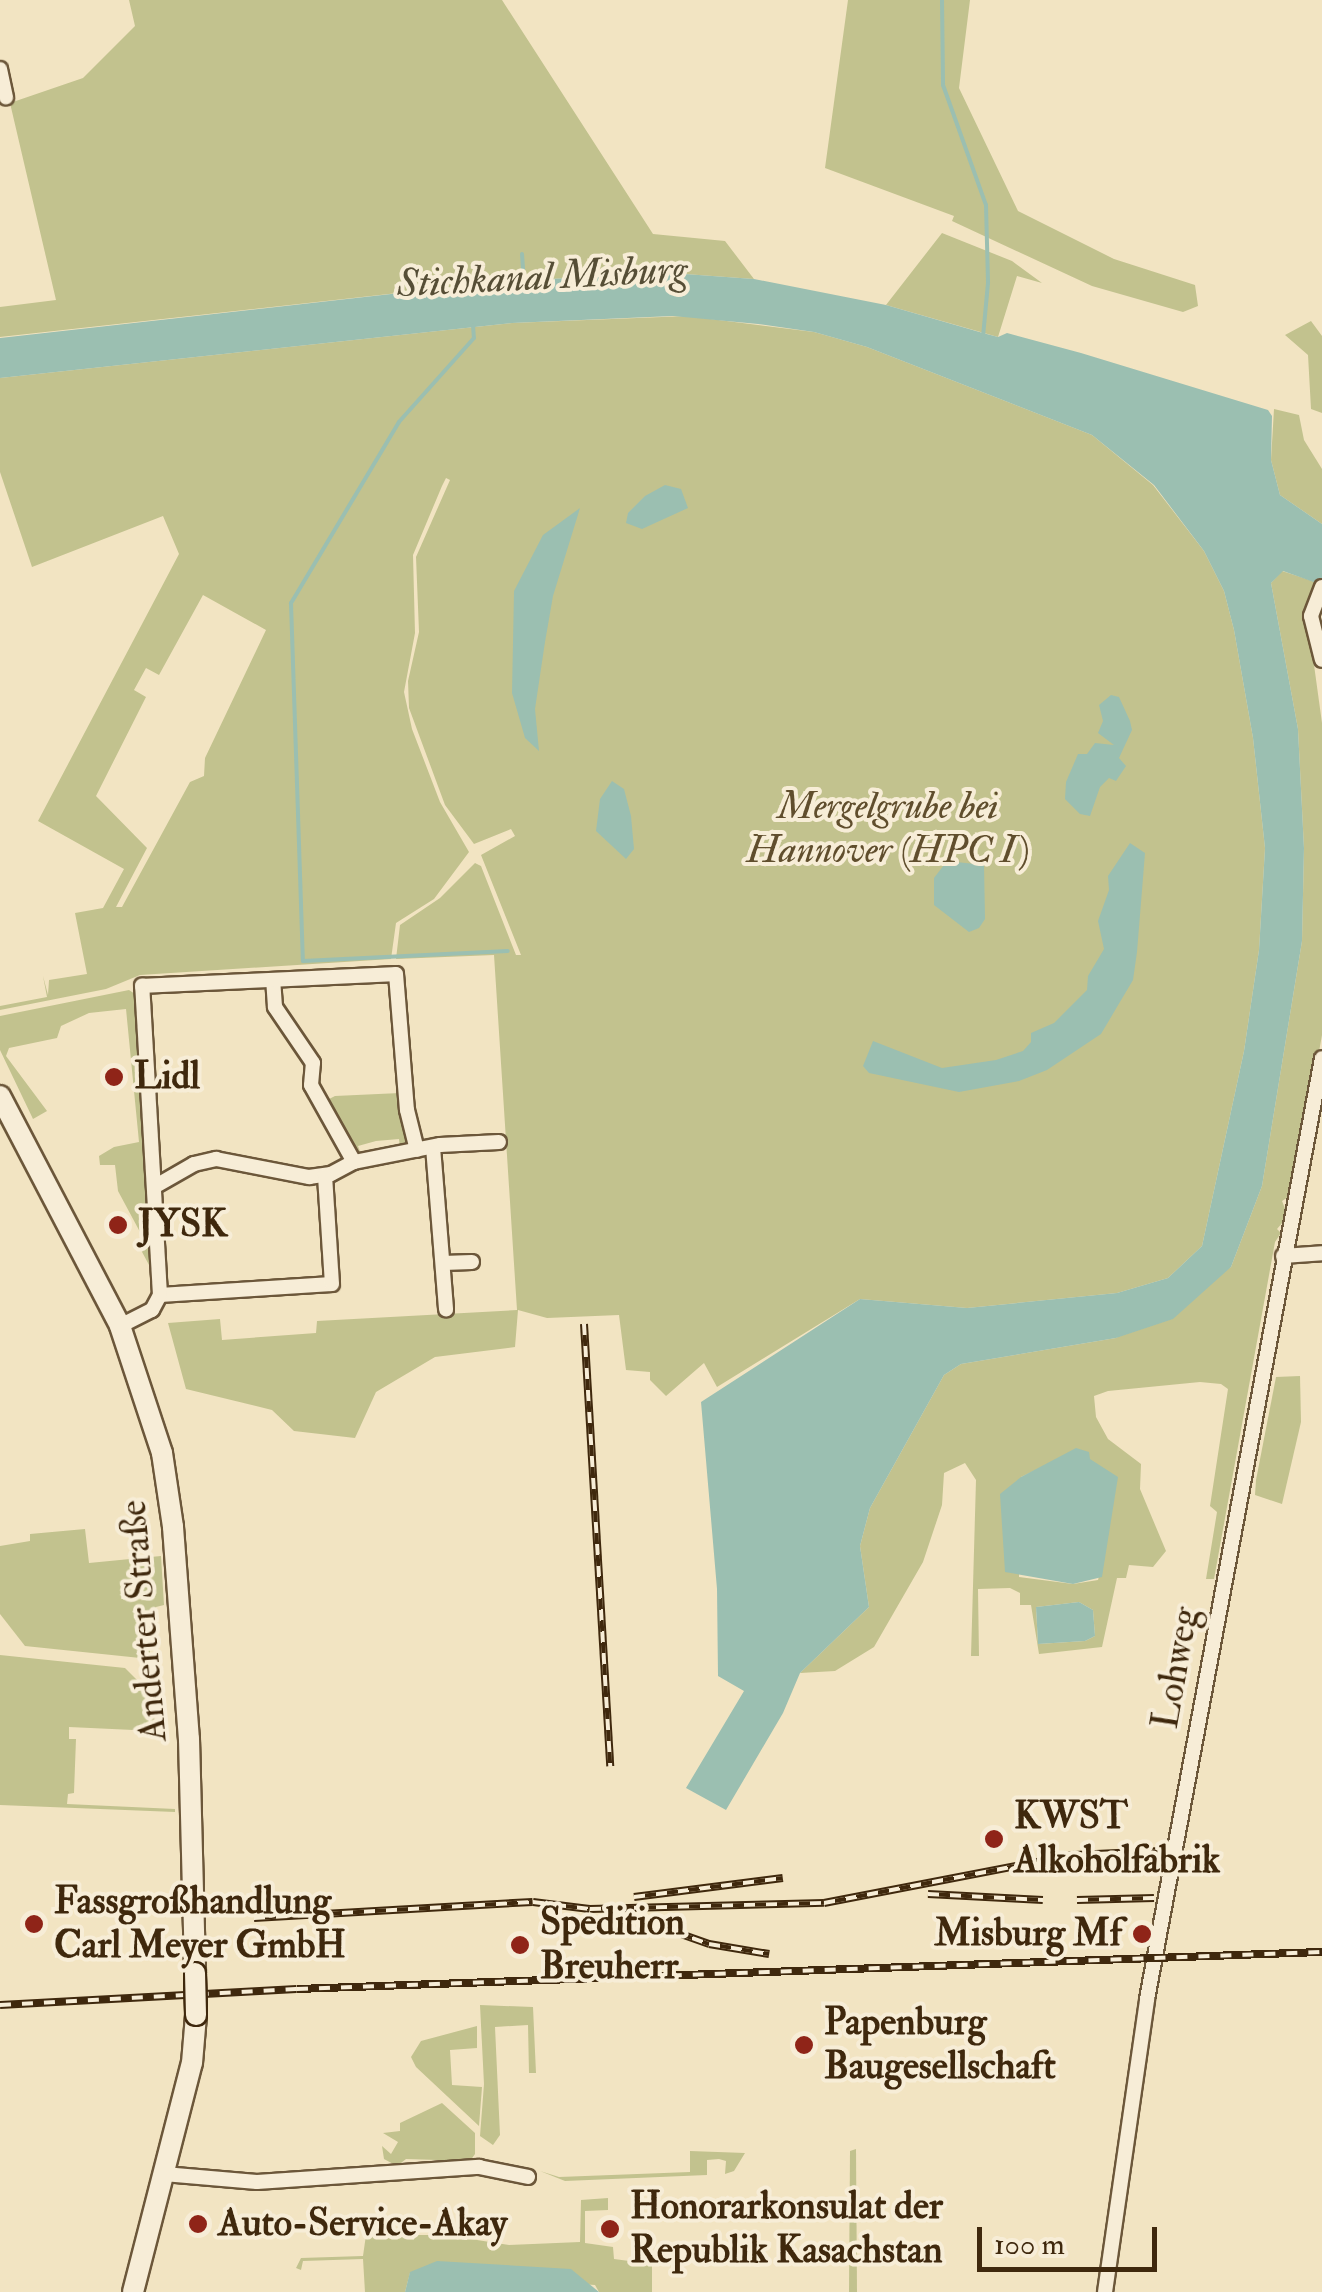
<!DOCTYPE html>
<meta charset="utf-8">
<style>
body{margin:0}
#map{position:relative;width:1322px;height:2292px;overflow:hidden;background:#f2e4c2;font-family:"IM FELL Double Pica",serif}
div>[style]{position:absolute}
.green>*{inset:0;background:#c2c28e}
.water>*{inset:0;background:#9bbfb1}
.stream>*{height:4px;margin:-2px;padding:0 2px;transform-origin:2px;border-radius:2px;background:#9bbfb1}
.roads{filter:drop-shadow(2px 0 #6c573a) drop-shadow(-2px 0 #6c573a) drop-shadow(0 2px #6c573a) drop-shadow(0 -2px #6c573a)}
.minor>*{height:14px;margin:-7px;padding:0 7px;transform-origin:7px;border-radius:7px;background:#f7edd7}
.secondary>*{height:20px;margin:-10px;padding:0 10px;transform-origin:10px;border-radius:10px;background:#f7edd7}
.rail>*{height:8px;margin-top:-4px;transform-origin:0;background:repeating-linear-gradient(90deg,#f7edd7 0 11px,#3f280d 0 22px);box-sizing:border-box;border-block:2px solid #3f280d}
.bridges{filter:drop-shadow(2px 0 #3f280d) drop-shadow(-2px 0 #3f280d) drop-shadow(0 2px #3f280d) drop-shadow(0 -2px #3f280d)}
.secondary-bridge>*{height:20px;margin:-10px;padding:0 10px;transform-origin:10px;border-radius:10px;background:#f7edd7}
.dots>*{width:28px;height:28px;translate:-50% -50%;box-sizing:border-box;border:5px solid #f7edd7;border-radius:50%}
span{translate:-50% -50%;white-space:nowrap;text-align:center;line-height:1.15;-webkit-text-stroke:8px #f7edd7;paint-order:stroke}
.park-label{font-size:38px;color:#604e2d;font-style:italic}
.poi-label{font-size:38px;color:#3f280d;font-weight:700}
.left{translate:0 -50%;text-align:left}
.right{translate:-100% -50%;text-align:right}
.street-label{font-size:38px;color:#3f280d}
.water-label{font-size:40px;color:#564e36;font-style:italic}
.scale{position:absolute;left:977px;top:2227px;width:180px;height:45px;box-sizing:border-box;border:5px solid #3f280d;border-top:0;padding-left:12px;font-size:30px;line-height:35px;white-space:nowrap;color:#3f280d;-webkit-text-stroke:8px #f7edd7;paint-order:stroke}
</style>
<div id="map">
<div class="green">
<div style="clip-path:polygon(129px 0,502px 0,653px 234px,725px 241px,754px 279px,671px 273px,506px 281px,0 337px,0 307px,56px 300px,10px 103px,83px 78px,135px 26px)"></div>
<div style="clip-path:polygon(848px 0,970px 0,959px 88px,1018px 211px,1114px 259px,1195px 285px,1198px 306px,1183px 312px,1092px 286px,952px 221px,954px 216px,825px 168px)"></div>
<div style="clip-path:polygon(942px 233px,1012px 261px,1042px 283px,1017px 276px,998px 337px,886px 305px)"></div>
<div style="clip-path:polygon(evenodd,687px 316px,814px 332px,867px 347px,1092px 435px,1153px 485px,1204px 551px,1224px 591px,1234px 630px,1253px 738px,1265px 848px,1259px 950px,1244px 1051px,1202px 1246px,1168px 1278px,1117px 1293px,967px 1308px,860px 1299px,717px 1387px,704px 1363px,666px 1396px,650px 1380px,650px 1372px,626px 1370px,619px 1315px,547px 1318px,518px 1310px,515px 1347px,435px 1357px,376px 1392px,355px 1438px,294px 1431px,272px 1410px,186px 1389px,168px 1323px,220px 1319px,222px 1340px,316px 1333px,317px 1321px,517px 1310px,494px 955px,396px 959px,400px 925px,440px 898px,475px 863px,481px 866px,516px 955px,521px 955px,481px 855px,515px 836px,511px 829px,474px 844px,445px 805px,409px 708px,408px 681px,419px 632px,416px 557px,450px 480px,446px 478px,442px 486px,413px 555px,415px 633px,404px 692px,412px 729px,440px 802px,469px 852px,434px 899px,396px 923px,391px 959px,140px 975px,106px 989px,0 1010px,0 1006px,47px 997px,43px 976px,48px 995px,49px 980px,87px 974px,75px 913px,103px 908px,124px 869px,38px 821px,179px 554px,163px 516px,32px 567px,0 472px,0 378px,512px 323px,687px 316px,203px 595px,266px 630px,205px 758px,204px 776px,190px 782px,122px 907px,116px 907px,147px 848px,96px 796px,146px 697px,134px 690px,146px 668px,159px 675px,203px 595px)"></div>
<div style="clip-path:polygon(1311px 321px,1322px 336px,1322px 413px,1311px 409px,1308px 355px,1285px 335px)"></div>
<div style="clip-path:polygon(1274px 409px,1299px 415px,1304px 440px,1322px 469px,1322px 524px,1280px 495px,1271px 460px)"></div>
<div style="clip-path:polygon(evenodd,1282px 571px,1319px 583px,1302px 619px,1311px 643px,1322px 723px,1322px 1035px,1295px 1186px,1293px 1194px,1282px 1201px,1288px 1216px,1277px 1229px,1281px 1233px,1275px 1242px,1214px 1579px,1206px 1579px,1217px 1512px,1210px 1506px,1228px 1389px,1221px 1384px,1200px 1382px,1108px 1391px,1094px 1396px,1096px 1417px,1108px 1439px,1141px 1464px,1140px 1489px,1166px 1551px,1153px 1567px,1129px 1565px,1126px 1578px,1117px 1578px,1102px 1647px,1039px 1654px,1031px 1605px,1020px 1605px,1020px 1593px,1010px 1588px,978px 1589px,979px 1656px,971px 1656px,976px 1480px,965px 1463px,944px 1473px,942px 1505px,923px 1562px,874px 1647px,835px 1671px,800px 1673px,869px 1607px,860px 1546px,870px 1508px,944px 1375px,961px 1364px,1116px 1338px,1231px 1267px,1262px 1186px,1302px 941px,1304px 848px,1298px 729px,1271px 583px,1282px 571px,1044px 1466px,1103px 1561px,1098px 1580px,1073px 1584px,1019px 1577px,1021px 1477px,1044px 1466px,1282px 571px,1079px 1602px,1093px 1610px,1095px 1636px,1085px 1641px,1038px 1644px,1036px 1607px,1079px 1602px)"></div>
<div style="clip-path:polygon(129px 990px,135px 994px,147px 1139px,155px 1257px,149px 1265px,141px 1250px,147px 1245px,118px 1191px,115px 1165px,100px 1165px,99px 1156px,114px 1147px,139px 1142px,126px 1009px,89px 1013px,61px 1026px,57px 1038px,9px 1048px,6px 1056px,47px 1111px,33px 1119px,0 1050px,0 1016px)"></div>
<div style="clip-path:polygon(400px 1093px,409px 1144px,400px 1148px,399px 1139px,376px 1141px,358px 1146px,361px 1154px,325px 1101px,335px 1096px)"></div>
<div style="clip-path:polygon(1300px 1376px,1301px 1422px,1282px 1504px,1255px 1495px,1256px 1480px,1276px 1377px)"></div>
<div style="clip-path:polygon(85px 1529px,89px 1563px,161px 1556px,164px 1605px,156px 1607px,158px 1623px,150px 1623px,150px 1659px,25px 1646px,0 1614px,0 1546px,30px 1541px,30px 1534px)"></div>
<div style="clip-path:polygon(0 1655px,125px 1668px,154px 1697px,155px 1731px,69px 1727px,69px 1739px,76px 1739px,74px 1793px,68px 1794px,67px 1804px,175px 1809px,175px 1812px,0 1805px)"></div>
<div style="clip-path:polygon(480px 2005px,533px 2007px,536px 2073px,529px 2073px,528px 2025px,495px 2027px,500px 2135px,493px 2145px,480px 2136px,484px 2084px)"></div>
<div style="clip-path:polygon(477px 2026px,477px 2048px,450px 2050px,452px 2085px,482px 2087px,479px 2126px,416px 2067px,411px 2057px,421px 2041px)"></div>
<div style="clip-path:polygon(442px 2103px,475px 2133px,475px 2154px,470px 2161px,406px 2159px,397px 2166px,384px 2159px,382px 2146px,391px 2154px,398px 2142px,383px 2133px,400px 2131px,400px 2123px)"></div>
<div style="clip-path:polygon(856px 2149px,857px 2292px,849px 2292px,850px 2151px)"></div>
<div style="clip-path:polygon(690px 2151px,745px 2153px,734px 2171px,725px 2174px,726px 2161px,719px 2159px,707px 2160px,707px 2175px,565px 2181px,540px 2171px,559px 2177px,690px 2172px)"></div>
<div style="clip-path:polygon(608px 2198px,608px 2210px,585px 2211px,585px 2243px,613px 2247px,614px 2259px,652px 2264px,652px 2292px,599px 2292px,595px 2285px,410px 2273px,405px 2292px,365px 2292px,363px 2259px,303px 2261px,301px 2270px,296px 2268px,301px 2258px,363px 2256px,366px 2235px,445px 2235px,509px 2245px,580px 2242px,581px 2200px)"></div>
</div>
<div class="water">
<div style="clip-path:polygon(671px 273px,754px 279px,886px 305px,983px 333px,998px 337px,1007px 333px,1081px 353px,1268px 410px,1272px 416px,1271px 460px,1280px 495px,1322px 524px,1322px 585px,1283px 571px,1271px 583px,1298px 729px,1304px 848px,1302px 941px,1262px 1186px,1231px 1267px,1173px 1319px,1116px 1338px,961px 1364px,944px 1375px,870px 1508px,860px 1546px,869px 1607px,800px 1673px,783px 1713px,726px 1810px,686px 1788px,744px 1691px,718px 1676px,717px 1589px,701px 1402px,860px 1299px,967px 1308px,1117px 1293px,1168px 1278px,1202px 1246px,1244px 1051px,1259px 950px,1265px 848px,1253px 738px,1234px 630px,1224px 591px,1204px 551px,1154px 485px,1092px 435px,867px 347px,814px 332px,758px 324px,673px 316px,512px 323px,0 378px,0 338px,506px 281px)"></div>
<div style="clip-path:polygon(665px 485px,681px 489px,688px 508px,642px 529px,626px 523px,628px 513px,645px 496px)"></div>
<div style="clip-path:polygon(580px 508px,553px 596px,545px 642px,535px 709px,539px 751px,525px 738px,512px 693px,514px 591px,543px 535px)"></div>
<div style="clip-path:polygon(1111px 695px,1119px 697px,1130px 721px,1132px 730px,1119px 758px,1126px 766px,1116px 781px,1109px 778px,1100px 787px,1090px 816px,1080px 814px,1065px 799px,1066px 782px,1078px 754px,1087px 754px,1095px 743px,1114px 745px,1098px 733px,1103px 721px,1099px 705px)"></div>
<div style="clip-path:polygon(612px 781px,624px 789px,631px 816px,634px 849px,626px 859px,596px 831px,600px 799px)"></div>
<div style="clip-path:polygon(1130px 843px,1145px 853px,1137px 952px,1133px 980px,1101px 1034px,1047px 1070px,1019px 1081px,959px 1092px,869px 1073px,863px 1066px,873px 1041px,942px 1068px,996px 1060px,1023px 1051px,1031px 1042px,1031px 1033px,1054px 1023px,1087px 990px,1088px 976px,1104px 949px,1098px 921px,1109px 890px,1108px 876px)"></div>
<div style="clip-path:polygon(947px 861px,984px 865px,985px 919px,979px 928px,969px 932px,934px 905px,934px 878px)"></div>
<div style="clip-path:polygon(1076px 1448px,1089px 1452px,1090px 1459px,1118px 1477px,1102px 1577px,1073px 1584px,1005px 1572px,1000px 1494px,1021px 1477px)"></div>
<div style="clip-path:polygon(1079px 1602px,1093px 1610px,1095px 1636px,1085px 1641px,1038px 1644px,1036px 1607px)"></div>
<div style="clip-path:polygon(437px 2261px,571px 2269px,599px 2292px,405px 2292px,410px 2272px)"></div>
</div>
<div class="stream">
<div style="left:942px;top:0;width:85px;rotate:89.3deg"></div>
<div style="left:943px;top:85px;width:127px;rotate:70.3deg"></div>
<div style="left:986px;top:205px;width:78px;rotate:88.5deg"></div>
<div style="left:988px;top:283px;width:54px;rotate:95.3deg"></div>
<div style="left:522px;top:254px;width:26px;rotate:86deg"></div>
<div style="left:473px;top:325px;width:13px;rotate:86deg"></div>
<div style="left:474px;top:338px;width:113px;rotate:131.8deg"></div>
<div style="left:399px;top:422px;width:211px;rotate:120.8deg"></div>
<div style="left:291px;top:603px;width:358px;rotate:88.1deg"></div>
<div style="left:303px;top:961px;width:205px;rotate:-2.8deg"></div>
</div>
<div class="roads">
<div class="minor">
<div style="left:0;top:69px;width:29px;rotate:78deg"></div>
<div style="left:1322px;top:587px;width:31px;rotate:111deg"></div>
<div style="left:1311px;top:616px;width:45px;rotate:76deg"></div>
<div style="left:433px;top:1147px;width:163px;rotate:85.4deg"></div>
<div style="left:354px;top:1162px;width:88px;rotate:-11.2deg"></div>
<div style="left:440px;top:1145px;width:59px;rotate:-2.9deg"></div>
<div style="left:154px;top:1187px;width:46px;rotate:-29.9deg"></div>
<div style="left:194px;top:1164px;width:23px;rotate:-13deg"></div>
<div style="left:216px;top:1159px;width:95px;rotate:11deg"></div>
<div style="left:309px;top:1177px;width:22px;rotate:-8deg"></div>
<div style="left:331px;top:1174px;width:26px;rotate:-28deg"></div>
<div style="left:354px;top:1162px;width:88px;rotate:-119.2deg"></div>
<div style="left:311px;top:1085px;width:22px;rotate:-85deg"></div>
<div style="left:313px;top:1063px;width:68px;rotate:-124.2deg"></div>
<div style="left:275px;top:1007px;width:26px;rotate:-94deg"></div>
<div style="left:1283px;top:1256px;width:39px;rotate:-4deg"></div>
<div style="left:443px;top:1263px;width:29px;rotate:-2deg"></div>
<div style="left:160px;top:1295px;width:172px;rotate:-3.7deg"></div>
<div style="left:332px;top:1284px;width:108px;rotate:-93.7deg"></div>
<div style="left:120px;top:1326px;width:36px;rotate:-27deg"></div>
<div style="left:152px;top:1310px;width:17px;rotate:-62deg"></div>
<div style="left:160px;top:1295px;width:310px;rotate:-93.3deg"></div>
<div style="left:142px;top:986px;width:254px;rotate:-2.7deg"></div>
<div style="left:396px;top:974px;width:136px;rotate:85.4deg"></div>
<div style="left:407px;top:1110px;width:41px;rotate:76deg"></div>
<div style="left:164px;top:2174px;width:93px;rotate:4.9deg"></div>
<div style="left:257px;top:2182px;width:223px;rotate:-3.9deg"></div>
<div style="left:479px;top:2167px;width:50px;rotate:11.5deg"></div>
<div style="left:1105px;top:2292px;width:296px;rotate:-81.8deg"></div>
<div style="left:1147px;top:1999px;width:957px;rotate:-79.46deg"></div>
</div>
<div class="secondary">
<div style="left:0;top:1096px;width:259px;rotate:62.4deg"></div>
<div style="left:120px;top:1326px;width:134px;rotate:71.7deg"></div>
<div style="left:162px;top:1453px;width:75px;rotate:81.5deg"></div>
<div style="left:173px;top:1527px;width:213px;rotate:85.7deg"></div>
<div style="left:189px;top:1739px;width:234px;rotate:88.5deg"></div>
<div style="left:133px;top:2292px;width:236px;rotate:-75.6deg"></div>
<div style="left:192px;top:2063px;width:48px;rotate:-85.2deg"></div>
</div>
</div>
<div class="rail">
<div style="left:584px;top:1324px;width:443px;rotate:86.6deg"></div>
<div style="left:1054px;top:1870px;width:105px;rotate:-1.1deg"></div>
<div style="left:928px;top:1894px;width:115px;rotate:3deg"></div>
<div style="left:634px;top:1897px;width:150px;rotate:-7.3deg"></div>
<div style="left:1077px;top:1900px;width:77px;rotate:-1.5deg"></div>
<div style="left:630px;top:1916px;width:84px;rotate:19.5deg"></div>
<div style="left:709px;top:1944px;width:61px;rotate:9.5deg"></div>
<div style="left:254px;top:1918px;width:279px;rotate:-3.3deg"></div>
<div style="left:533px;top:1902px;width:57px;rotate:7deg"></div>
<div style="left:590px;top:1909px;width:234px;rotate:-1.5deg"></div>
<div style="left:824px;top:1903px;width:255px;rotate:-10.9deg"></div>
<div style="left:1074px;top:1855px;width:87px;rotate:-2.6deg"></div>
<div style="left:0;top:2005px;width:297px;rotate:-3.1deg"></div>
<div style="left:297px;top:1989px;width:1026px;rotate:-2.07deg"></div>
</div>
<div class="bridges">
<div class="secondary-bridge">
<div style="left:195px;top:1973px;width:42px;rotate:88.6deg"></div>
</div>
</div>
<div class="dots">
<div style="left:114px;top:1077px;background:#8f2418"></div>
<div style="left:118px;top:1225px;background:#8f2418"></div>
<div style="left:994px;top:1839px;background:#8f2418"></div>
<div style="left:34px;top:1924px;background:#8f2418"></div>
<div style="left:1142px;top:1934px;background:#8f2418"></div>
<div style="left:520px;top:1945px;background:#8f2418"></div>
<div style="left:804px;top:2045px;background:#8f2418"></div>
<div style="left:198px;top:2224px;background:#8f2418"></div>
<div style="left:610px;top:2229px;background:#8f2418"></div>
</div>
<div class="park-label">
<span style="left:888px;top:829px">Mergelgrube bei<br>Hannover (HPC I)</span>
</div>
<div class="poi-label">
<span class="left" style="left:134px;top:1077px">Lidl</span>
<span class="left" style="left:138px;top:1225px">JYSK</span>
<span class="left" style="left:1014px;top:1839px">KWST<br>Alkoholfabrik</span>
<span class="left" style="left:54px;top:1924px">Fassgroßhandlung<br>Carl Meyer GmbH</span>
<span class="left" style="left:540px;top:1945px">Spedition<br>Breuherr</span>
<span class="right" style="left:1122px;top:1934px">Misburg Mf</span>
<span class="left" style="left:824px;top:2045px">Papenburg<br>Baugesellschaft</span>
<span class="left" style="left:630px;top:2229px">Honorarkonsulat der<br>Republik Kasachstan</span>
<span class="left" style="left:218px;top:2224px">Auto-Service-Akay</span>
</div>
<div class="street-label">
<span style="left:144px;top:1621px;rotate:-95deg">Anderter Straße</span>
<span style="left:1176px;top:1668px;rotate:-80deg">Lohweg</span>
</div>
<div class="water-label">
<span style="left:542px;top:277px;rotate:-3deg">Stichkanal Misburg</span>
</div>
<div class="scale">100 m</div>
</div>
